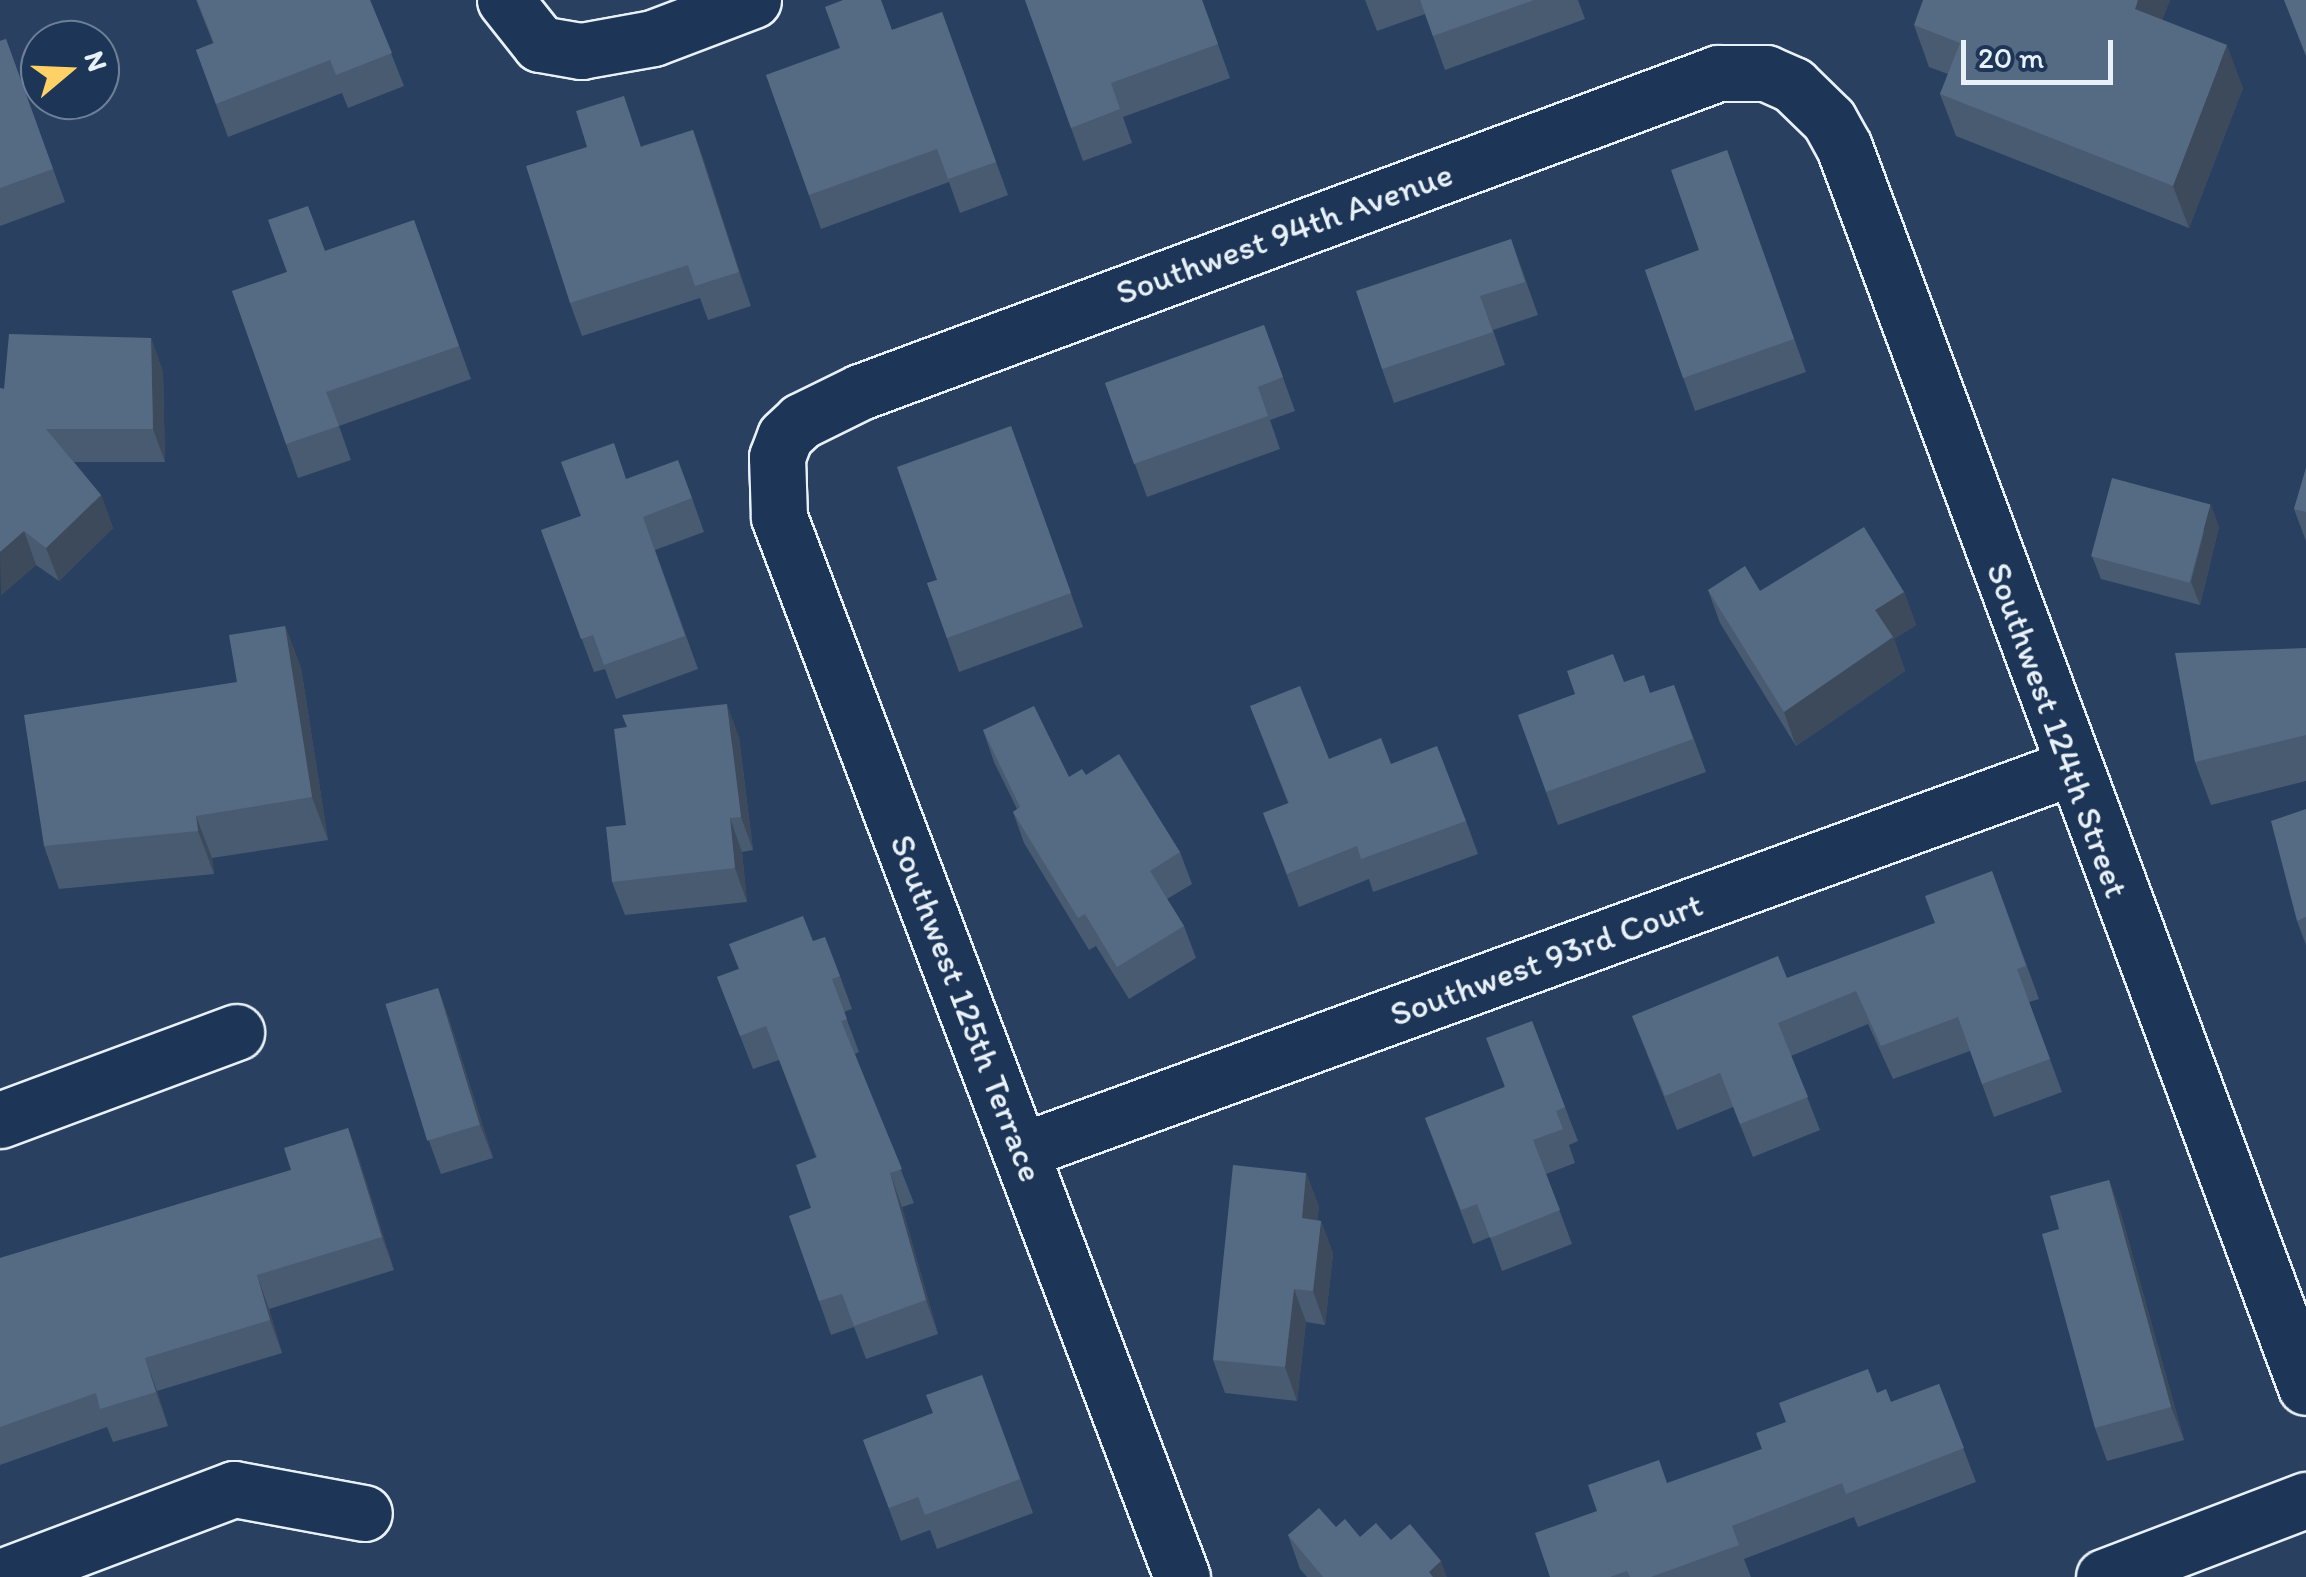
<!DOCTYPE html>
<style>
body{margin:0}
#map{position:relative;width:2306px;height:1577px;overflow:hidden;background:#294061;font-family:Itim,sans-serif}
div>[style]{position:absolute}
.roads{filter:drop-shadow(2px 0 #e8f1f8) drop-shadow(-2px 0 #e8f1f8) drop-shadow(0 2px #e8f1f8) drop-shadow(0 -2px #e8f1f8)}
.minor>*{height:55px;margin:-27.5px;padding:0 27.5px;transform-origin:27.5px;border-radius:27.5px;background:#1d3557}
.wall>*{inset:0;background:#495b71}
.shaded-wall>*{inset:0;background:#3c4a5c}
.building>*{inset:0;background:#556a83;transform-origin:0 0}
span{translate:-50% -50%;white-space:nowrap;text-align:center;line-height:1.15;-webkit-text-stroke:8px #1d3557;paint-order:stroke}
.street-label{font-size:35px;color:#e8f1f8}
.north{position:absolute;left:20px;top:20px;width:100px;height:100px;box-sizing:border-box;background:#1d3557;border:2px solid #6e8097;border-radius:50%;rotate:71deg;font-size:28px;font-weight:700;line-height:40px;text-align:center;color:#e8f1f8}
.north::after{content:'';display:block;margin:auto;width:35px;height:45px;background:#ffd166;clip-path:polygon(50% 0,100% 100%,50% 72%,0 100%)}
.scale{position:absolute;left:1961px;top:40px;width:152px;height:45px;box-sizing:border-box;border:5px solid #e8f1f8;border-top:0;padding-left:12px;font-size:30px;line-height:35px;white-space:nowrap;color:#e8f1f8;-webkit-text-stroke:8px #1d3557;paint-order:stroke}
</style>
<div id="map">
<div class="roads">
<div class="minor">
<div style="left:505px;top:0;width:56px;rotate:51.5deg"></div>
<div style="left:540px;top:44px;width:42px;rotate:9.7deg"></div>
<div style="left:581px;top:51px;width:73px;rotate:-10.2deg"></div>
<div style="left:653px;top:38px;width:107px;rotate:-20.8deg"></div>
<div style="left:0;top:1120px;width:252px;rotate:-20.4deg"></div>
<div style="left:1021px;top:1151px;width:1117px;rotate:-20.06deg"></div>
<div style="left:1px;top:1577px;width:249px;rotate:-20.7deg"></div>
<div style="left:234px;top:1489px;width:132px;rotate:10.5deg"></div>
<div style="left:1182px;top:1577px;width:1134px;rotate:-110.82deg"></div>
<div style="left:779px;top:517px;width:60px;rotate:-91.9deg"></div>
<div style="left:777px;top:457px;width:22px;rotate:-69deg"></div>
<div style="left:785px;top:436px;width:22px;rotate:-43deg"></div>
<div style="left:801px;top:421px;width:66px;rotate:-26.2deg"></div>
<div style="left:860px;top:392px;width:915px;rotate:-20.39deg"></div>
<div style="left:1718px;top:73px;width:48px"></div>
<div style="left:1766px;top:73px;width:30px;rotate:24deg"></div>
<div style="left:1793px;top:85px;width:50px;rotate:44.2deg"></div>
<div style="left:1829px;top:120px;width:31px;rotate:61deg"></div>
<div style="left:1844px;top:147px;width:1323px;rotate:69.57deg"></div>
<div style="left:2104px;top:1577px;width:216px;rotate:-20.9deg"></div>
</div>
</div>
<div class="wall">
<div style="clip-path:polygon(196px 0,370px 0,404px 86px,348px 108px,342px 93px,228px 137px,196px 50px,213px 43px)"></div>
<div style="clip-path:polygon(1025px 0,1202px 0,1230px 78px,1123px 117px,1132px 143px,1083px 161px)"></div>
<div style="clip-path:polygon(1365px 0,1578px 0,1585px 19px,1445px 70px,1425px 14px,1377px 31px)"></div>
<div style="clip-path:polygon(2170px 0,2162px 20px,2243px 88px,2189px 228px,1956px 136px,1940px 94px,1948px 74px,1929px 67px,1914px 25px)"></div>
<div style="clip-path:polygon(942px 12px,1008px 195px,960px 213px,949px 182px,821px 229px,766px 75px)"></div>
<div style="clip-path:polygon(6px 39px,65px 202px,0 226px,0 41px)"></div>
<div style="clip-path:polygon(693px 130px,751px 306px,708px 320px,700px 298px,582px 336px,570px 303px,642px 146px)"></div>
<div style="clip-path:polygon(1727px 150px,1806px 372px,1695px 411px,1645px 270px,1699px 250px)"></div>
<div style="clip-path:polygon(414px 220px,471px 379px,339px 426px,351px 460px,298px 478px,232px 291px,287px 272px,325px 251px)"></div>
<div style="clip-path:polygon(1511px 239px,1538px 315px,1493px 330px,1505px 365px,1394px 403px,1382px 369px)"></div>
<div style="clip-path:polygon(1264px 325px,1295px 411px,1270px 420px,1280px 449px,1147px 497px,1105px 383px)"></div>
<div style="clip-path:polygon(151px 338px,163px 372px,165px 462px,74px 462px,101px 495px,113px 528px,59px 581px,36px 565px,1px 595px,0 388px,4px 389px)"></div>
<div style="clip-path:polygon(1011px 426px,1083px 627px,959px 672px,927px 583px,937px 580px)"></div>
<div style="clip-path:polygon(2306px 468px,2306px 541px,2294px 509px)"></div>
<div style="clip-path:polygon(627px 479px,692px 498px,704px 532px,655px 550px,698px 669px,616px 699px,605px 669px,594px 672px,541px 530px,581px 516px)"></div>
<div style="clip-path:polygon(2219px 527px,2200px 605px,2101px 579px,2092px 556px)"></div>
<div style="clip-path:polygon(1708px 590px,1904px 592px,1916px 625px,1894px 639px,1905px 671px,1796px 746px,1720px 623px)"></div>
<div style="clip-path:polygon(285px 626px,301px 668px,328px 840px,212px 858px,214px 874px,59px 889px,44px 846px,237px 682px)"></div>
<div style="clip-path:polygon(2306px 648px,2306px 781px,2211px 805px,2195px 762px)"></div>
<div style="clip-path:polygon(1624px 682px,1650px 693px,1674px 685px,1706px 772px,1558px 825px,1546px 792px)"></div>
<div style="clip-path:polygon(1250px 706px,1329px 759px,1391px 764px,1466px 821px,1478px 854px,1373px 892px,1369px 879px,1299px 907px,1263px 813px,1288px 803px)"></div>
<div style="clip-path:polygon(983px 730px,1069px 777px,1180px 852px,1192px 884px,1167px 899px,1184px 926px,1196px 958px,1129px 999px,1096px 946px,1089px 950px,1024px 843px,1013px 812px,1017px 809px,994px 762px)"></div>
<div style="clip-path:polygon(739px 737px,753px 850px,742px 852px,747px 902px,625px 915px,612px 882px)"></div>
<div style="clip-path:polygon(2306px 809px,2306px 945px,2297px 921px)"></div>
<div style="clip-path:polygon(1992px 871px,2039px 999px,2029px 1002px,2062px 1092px,1994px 1117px,1970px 1051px,1893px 1079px,1868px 1024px,1791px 1056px,1820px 1130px,1753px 1157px,1733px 1107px,1677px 1130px,1632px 1016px,1787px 978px,1935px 923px)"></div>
<div style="clip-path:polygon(813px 941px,840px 976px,852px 1009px,844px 1012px,859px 1052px,855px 1054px,914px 1203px,902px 1207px,938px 1334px,866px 1359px,854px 1327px,831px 1335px,789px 1216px,811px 1208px,816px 1157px,779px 1060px,753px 1069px,717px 977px)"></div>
<div style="clip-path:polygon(438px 988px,450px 1022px,493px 1158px,441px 1174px,429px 1141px)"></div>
<div style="clip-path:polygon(1532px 1021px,1578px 1141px,1569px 1145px,1575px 1163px,1546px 1174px,1572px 1244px,1502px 1271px,1490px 1237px,1473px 1244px,1425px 1118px,1504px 1087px)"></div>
<div style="clip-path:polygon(348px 1128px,360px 1162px,394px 1270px,269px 1309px,282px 1353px,157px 1391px,168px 1426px,113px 1442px,107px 1427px,0 1465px,0 1258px,291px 1170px)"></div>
<div style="clip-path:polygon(1306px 1173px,1319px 1207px,1317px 1220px,1321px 1221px,1333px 1254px,1325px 1325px,1306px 1322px,1297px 1401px,1225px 1393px,1213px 1360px)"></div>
<div style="clip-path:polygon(2109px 1180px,2121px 1214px,2184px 1440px,2107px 1461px,2095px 1428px,2059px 1229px)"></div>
<div style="clip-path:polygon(982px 1375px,1033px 1513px,937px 1549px,930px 1530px,901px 1541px,863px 1440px,933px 1413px)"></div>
<div style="clip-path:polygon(1939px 1384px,1976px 1482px,1858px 1527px,1854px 1517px,1744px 1559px,1751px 1577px,1550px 1577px,1597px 1511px,1762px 1449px,1877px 1393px,1891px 1402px)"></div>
<div style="clip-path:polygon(1336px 1527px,1360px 1537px,1391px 1540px,1447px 1577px,1307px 1577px,1300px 1569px,1288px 1535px)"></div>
</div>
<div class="shaded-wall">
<div style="clip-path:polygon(2138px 0,2170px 0,2150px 52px,2135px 9px)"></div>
<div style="clip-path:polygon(2227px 45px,2243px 88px,2189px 228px,2173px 186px)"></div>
<div style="clip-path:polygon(693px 130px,705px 163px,751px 306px,739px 272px)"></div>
<div style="clip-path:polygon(151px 338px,163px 372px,165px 462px,153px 429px)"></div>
<div style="clip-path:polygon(101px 495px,113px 528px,59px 581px,46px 548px)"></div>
<div style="clip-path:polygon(2211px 504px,2219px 527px,2200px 605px,2191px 582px)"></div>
<div style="clip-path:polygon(24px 531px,36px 565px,1px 595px,0 552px)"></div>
<div style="clip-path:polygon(1904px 592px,1916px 625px,1894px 639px,1905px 671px,1796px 746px,1784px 712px,1875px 610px)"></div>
<div style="clip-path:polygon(285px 626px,301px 668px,328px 840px,312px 797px)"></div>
<div style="clip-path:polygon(727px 704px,739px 737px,753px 850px,741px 817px)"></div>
<div style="clip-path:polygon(196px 816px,212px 858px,214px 874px,198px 831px)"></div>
<div style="clip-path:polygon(730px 818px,742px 852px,747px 902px,735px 868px)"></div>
<div style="clip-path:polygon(438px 988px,450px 1022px,493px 1158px,480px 1125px)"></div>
<div style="clip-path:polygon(348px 1128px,360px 1162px,394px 1270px,382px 1237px)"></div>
<div style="clip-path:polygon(890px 1173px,902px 1207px,938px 1334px,926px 1300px)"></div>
<div style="clip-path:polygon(1306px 1173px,1319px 1207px,1314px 1252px,1302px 1218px)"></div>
<div style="clip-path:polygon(2109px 1180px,2121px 1214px,2184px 1440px,2171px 1407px)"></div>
<div style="clip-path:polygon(1321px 1221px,1333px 1254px,1325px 1325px,1313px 1291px)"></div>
<div style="clip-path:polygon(257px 1275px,269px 1309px,282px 1353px,270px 1320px)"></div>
<div style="clip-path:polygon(1294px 1289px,1306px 1322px,1297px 1401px,1285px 1367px)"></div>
<div style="clip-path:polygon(145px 1358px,157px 1391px,168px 1426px,156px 1392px)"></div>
<div style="clip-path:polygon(1441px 1561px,1447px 1577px,1430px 1577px,1429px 1572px)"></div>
</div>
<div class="building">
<div style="clip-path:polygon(197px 0,370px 0,392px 53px,336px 75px,330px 60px,216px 104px,196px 50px,214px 43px)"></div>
<div style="clip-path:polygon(843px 0,881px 0,892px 30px,942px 12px,996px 162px,948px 179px,937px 149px,809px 195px,766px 75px,840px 48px,825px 7px)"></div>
<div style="clip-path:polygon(1025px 0,1202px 0,1218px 44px,1111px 83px,1120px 109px,1071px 128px)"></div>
<div style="clip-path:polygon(1420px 0,1534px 0,1433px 36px)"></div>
<div style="clip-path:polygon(1923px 0,2138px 0,2135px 9px,2227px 45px,2173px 186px,1940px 94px,1960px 43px,1914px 25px)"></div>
<div style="clip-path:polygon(2284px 0,2306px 0,2306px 56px)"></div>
<div style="clip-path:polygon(6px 39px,53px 169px,0 188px,0 41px)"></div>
<div style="clip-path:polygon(624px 96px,641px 147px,693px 130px,739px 272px,695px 286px,688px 265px,570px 303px,526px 166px,587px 147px,576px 111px)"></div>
<div style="clip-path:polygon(1727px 150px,1794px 339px,1683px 378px,1645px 270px,1699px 250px,1671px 170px)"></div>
<div style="clip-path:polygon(308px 206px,325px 251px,414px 220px,459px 346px,326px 392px,339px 426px,286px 444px,232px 291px,287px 272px,268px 220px)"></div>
<div style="clip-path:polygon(1511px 239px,1525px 282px,1480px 296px,1493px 332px,1382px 369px,1356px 291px)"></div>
<div style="clip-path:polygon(1264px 325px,1283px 377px,1258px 387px,1268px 416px,1134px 464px,1105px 383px)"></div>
<div style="clip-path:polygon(9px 334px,151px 338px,153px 429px,46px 429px,101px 495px,46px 548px,24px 531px,0 552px,0 388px,4px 389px)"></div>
<div style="clip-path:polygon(1011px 426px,1071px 593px,947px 638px,927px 583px,937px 580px,897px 467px)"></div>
<div style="clip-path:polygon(614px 443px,626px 479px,678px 460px,692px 498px,643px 517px,685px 636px,604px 665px,593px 635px,581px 639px,541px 530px,581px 516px,561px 462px)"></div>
<div style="clip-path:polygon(2306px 468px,2306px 512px,2294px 509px)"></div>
<div style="left:2112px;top:478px;width:102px;height:81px;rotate:15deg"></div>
<div style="clip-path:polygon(1864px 527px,1904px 592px,1875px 610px,1893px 637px,1784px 712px,1708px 590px,1745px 566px,1760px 591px)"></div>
<div style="clip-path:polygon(285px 626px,312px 797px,196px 816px,198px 831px,44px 846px,24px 715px,237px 682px,229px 635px)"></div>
<div style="clip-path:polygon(2306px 648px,2306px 735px,2195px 762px,2175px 653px)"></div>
<div style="clip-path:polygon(1613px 654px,1624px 682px,1644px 675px,1650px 693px,1674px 685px,1693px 739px,1546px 792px,1518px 715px,1575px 694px,1567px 671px)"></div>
<div style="clip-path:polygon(1300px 686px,1329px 759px,1381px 738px,1391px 764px,1437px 746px,1466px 821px,1361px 859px,1357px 846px,1287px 874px,1263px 813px,1289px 803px,1250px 706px)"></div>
<div style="clip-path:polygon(727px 704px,741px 817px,730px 818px,735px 868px,612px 882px,606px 827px,626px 825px,614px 729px,627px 727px,622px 715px)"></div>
<div style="clip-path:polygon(1034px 706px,1069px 777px,1082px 769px,1086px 775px,1119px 754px,1180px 852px,1150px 871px,1184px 926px,1117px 967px,1085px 914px,1078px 918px,1013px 812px,1020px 807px,983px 730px)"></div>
<div style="clip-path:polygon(2306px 809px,2306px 917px,2297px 921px,2271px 821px)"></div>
<div style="clip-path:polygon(1992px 871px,2026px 966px,2017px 969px,2050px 1059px,1982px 1084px,1958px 1017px,1881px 1046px,1856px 991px,1778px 1023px,1808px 1097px,1740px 1124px,1720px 1073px,1665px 1096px,1632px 1016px,1778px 956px,1787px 978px,1935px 923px,1925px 896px)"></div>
<div style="clip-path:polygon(803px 916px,813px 941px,825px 937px,840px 976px,832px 979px,847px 1019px,841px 1021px,902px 1169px,890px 1173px,926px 1300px,854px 1326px,842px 1294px,819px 1301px,789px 1216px,811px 1208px,796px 1165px,817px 1157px,766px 1026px,740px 1036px,717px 977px,739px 969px,729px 944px)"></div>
<div style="left:438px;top:988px;width:143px;height:55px;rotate:73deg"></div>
<div style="clip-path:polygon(1532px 1021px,1565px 1107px,1556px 1111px,1563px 1129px,1533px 1140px,1560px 1210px,1490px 1238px,1477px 1204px,1461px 1210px,1425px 1118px,1505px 1087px,1486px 1038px)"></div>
<div style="clip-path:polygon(348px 1128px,382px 1237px,257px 1275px,270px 1320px,145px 1358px,156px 1392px,100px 1409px,96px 1393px,0 1427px,0 1258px,291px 1170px,284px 1148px)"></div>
<div style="clip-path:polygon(1233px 1165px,1306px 1173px,1302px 1218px,1321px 1221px,1313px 1291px,1294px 1289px,1285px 1367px,1213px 1360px)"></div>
<div style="clip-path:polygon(2109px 1180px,2171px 1407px,2095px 1428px,2042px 1234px,2059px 1229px,2050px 1196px)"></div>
<div style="clip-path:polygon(1868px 1369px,1877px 1393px,1886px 1389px,1891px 1402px,1939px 1384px,1964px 1448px,1846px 1494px,1842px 1483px,1732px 1526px,1739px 1545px,1651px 1577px,1630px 1577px,1627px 1571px,1610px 1577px,1550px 1577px,1535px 1533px,1597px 1511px,1588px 1485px,1659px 1460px,1667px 1483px,1762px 1449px,1756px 1433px,1786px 1422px,1779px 1403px)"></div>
<div style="clip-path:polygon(982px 1375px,1020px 1479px,925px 1515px,918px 1497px,889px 1508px,863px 1440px,933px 1413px,926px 1395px)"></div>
<div style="clip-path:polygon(1319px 1508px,1336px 1527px,1345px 1519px,1360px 1537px,1376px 1523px,1391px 1540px,1410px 1524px,1441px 1561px,1429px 1572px,1433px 1577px,1323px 1577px,1288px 1535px)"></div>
</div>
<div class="street-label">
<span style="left:1284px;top:233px;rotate:-20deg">Southwest 94th Avenue</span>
<span style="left:2058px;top:730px;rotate:70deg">Southwest 124th Street</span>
<span style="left:1546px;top:959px;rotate:-20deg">Southwest 93rd Court</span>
<span style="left:967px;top:1008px;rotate:69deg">Southwest 125th Terrace</span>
</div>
<div class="north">N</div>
<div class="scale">20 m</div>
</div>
